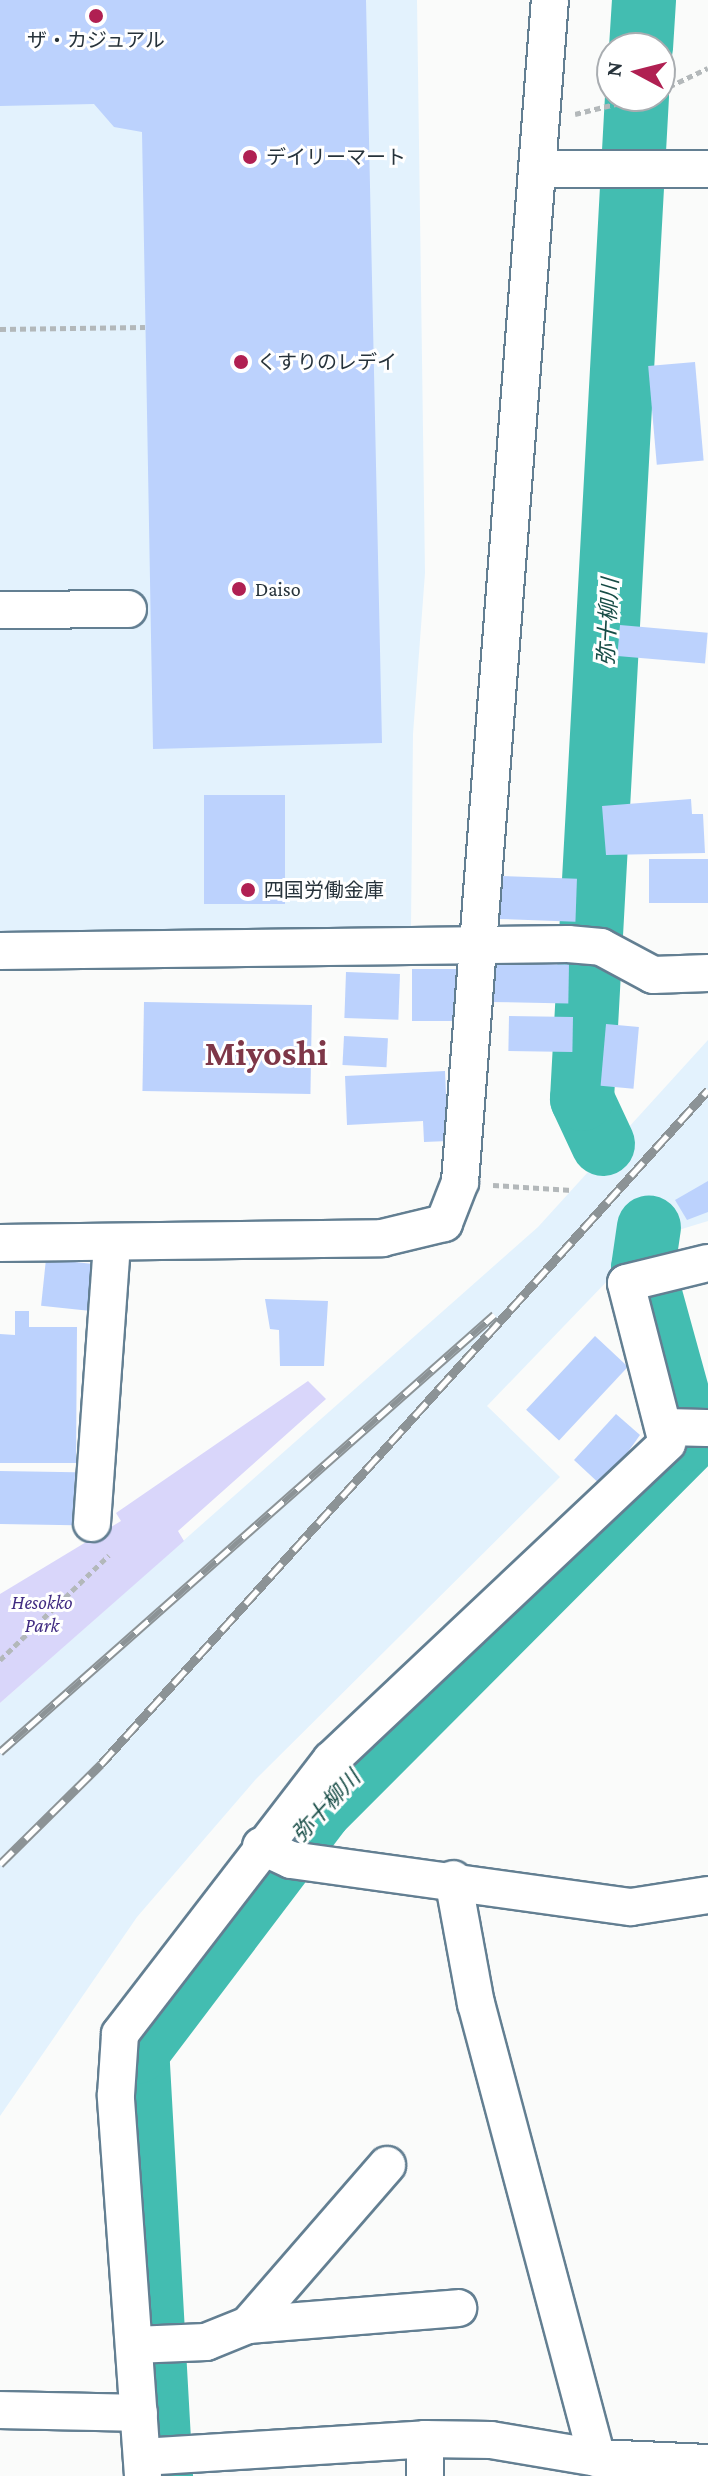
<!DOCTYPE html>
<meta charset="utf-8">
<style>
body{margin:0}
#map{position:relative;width:708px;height:2476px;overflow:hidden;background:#fafbfa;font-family:"Crimson Pro","Noto Sans JP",serif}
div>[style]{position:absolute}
.built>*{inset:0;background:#e3f2fd}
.green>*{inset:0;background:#d9d6fa}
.river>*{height:64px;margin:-32px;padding:0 32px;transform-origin:32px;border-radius:32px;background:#43bdb1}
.building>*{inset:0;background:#bcd2fd;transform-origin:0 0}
.path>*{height:5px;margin-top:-2.5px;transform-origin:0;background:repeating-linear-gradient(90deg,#b3b8ba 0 6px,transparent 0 10px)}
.roads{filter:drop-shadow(2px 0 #637f92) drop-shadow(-2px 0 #637f92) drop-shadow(0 2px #637f92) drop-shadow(0 -2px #637f92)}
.minor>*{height:36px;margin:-18px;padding:0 18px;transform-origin:18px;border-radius:18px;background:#fff}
.rail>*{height:9px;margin-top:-4.5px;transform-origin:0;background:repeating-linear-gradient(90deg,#fff 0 18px,#8c9396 0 36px);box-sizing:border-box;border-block:2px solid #8c9396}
.dots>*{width:22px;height:22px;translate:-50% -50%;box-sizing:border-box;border:4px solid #fff;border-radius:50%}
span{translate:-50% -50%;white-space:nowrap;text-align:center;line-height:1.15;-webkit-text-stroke:6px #fff;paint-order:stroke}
.poi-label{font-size:20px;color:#27333b}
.left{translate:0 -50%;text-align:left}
.park-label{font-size:20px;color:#412c82;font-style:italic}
.water-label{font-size:22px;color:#174c46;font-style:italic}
.town-label{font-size:36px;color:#7e3748;font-weight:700}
.north{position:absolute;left:596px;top:32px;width:80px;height:80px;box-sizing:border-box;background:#fff;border:2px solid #a9adb1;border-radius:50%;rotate:277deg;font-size:22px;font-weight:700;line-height:32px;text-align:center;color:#27333b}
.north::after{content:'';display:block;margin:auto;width:28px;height:36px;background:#b02052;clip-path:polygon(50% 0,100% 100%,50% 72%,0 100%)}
</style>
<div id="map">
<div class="built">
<div style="clip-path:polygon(0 0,417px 0,425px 573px,413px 734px,411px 927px,0 935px)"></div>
<div style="clip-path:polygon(708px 1040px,708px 1221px,672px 1232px,661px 1218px,630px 1233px,614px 1252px,612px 1276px,487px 1406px,560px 1477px,256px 1779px,137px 1917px,0 2116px,0 1703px,538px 1227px)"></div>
</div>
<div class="green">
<div style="clip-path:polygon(308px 1381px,326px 1399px,178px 1531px,184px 1541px,0 1703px,0 1594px,121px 1521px,116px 1513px)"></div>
</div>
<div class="river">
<div style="left:641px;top:48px;width:48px;rotate:-86.4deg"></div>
<div style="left:603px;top:1144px;width:50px;rotate:-115deg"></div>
<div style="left:582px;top:1099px;width:1005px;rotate:-86.86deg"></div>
<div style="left:161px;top:2476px;width:425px;rotate:-93.2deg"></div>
<div style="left:137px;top:2052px;width:302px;rotate:-52.9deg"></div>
<div style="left:319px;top:1811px;width:525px;rotate:-45.08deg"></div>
<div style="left:690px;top:1439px;width:177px;rotate:-105.4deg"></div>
<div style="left:643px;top:1268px;width:41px;rotate:-81.7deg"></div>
</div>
<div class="building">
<div style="clip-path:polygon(0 0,366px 0,382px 743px,153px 749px,142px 132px,114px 127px,94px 104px,0 106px)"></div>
<div style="left:695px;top:362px;width:99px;height:47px;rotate:85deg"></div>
<div style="left:620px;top:625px;width:88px;height:31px;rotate:5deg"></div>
<div style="left:204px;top:795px;width:81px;height:109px"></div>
<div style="clip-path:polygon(691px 799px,692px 814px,703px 814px,705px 853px,606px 855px,602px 806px)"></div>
<div style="left:708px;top:859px;width:44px;height:59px;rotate:90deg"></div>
<div style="left:501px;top:876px;width:76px;height:43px;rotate:2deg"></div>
<div style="left:489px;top:963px;width:80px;height:39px;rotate:1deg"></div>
<div style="left:412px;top:969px;width:44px;height:52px"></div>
<div style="left:346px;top:972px;width:54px;height:46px;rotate:2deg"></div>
<div style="left:144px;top:1002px;width:168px;height:89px;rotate:1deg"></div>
<div style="left:509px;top:1016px;width:64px;height:35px;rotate:1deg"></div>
<div style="left:606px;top:1024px;width:33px;height:62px;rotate:5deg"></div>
<div style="left:344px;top:1036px;width:44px;height:29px;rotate:3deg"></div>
<div style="clip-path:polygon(445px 1071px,448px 1141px,424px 1142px,423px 1121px,347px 1125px,345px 1076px)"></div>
<div style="clip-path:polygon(708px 1181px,708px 1212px,687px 1220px,675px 1200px)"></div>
<div style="left:46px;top:1259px;width:55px;height:47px;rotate:6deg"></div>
<div style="clip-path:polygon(265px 1299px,328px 1301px,324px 1366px,280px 1366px,279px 1330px,270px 1329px)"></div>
<div style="clip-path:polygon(15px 1311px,29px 1311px,29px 1327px,77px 1327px,76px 1463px,0 1463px,0 1334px,15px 1335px)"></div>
<div style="left:595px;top:1336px;width:45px;height:101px;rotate:43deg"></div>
<div style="clip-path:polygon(616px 1414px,640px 1435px,603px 1487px,574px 1460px)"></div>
<div style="left:0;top:1471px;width:75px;height:53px;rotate:1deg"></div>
</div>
<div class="path">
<div style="left:660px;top:91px;width:53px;rotate:-25.6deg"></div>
<div style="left:575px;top:114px;width:75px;rotate:-13.9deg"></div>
<div style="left:0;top:329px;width:145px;rotate:-0.8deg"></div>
<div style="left:493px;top:1185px;width:79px;rotate:3.6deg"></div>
<div style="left:0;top:1660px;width:151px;rotate:-43.9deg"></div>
</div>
<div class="roads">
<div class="minor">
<div style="left:538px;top:169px;width:170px"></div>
<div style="left:0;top:610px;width:128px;rotate:-0.4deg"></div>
<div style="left:0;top:951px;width:568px;rotate:-0.71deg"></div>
<div style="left:568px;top:944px;width:33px;rotate:5deg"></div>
<div style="left:601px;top:947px;width:59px;rotate:28.3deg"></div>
<div style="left:653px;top:975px;width:55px;rotate:-2.1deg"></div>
<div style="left:0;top:1243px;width:382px;rotate:-0.7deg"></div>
<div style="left:382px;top:1238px;width:64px;rotate:-13.6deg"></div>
<div style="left:444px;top:1223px;width:44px;rotate:-68.7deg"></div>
<div style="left:460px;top:1182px;width:1185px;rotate:-85.65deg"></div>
<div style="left:664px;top:1427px;width:44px;rotate:1.3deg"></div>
<div style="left:92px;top:1523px;width:281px;rotate:-85.9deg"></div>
<div style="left:261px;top:1846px;width:33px;rotate:25deg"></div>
<div style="left:291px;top:1860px;width:343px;rotate:7.9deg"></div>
<div style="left:631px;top:1907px;width:78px;rotate:-8.9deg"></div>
<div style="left:248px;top:2325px;width:211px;rotate:-4.6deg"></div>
<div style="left:134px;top:2345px;width:72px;rotate:-2.4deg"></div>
<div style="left:206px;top:2342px;width:45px;rotate:-22deg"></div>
<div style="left:248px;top:2325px;width:212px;rotate:-49deg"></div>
<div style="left:0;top:2410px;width:139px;rotate:1.2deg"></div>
<div style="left:142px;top:2457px;width:284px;rotate:-3.6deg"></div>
<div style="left:425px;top:2439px;width:66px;rotate:0.9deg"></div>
<div style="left:491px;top:2440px;width:108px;rotate:9.6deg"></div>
<div style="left:597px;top:2458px;width:470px;rotate:-104.9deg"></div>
<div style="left:476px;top:2004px;width:127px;rotate:-100.4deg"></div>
<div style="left:597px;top:2458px;width:111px;rotate:2.6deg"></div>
<div style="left:143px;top:2476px;width:382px;rotate:-94.1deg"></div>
<div style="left:116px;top:2095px;width:61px;rotate:-86.2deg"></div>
<div style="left:120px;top:2034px;width:346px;rotate:-52.4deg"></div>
<div style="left:331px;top:1760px;width:462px;rotate:-43.3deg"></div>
<div style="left:667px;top:1443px;width:165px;rotate:-104.4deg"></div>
<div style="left:626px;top:1283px;width:84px;rotate:-13.7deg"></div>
<div style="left:425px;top:2476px;width:37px;rotate:-90deg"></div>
</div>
</div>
<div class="rail">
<div style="left:0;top:1752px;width:660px;rotate:-41.5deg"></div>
<div style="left:0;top:1864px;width:142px;rotate:-44.7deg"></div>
<div style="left:101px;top:1764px;width:907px;rotate:-47.99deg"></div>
</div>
<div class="dots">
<div style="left:96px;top:16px;background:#b02052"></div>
<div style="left:250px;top:157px;background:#b02052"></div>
<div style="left:241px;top:362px;background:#b02052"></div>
<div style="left:239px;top:589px;background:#b02052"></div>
<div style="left:248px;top:890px;background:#b02052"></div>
</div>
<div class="poi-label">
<span style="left:96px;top:40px">ザ・カジュアル</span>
<span class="left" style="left:266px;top:157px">デイリーマート</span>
<span class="left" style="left:257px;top:362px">くすりのレデイ</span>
<span class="left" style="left:255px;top:589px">Daiso</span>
<span class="left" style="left:264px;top:890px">四国労働金庫</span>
</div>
<div class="park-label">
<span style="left:42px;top:1614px">Hesokko<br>Park</span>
</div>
<div class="water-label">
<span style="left:608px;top:622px;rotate:-87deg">弥十柳川</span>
<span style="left:326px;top:1806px;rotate:-47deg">弥十柳川</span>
</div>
<div class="town-label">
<span style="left:266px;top:1054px">Miyoshi</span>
</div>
<div class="north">N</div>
</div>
